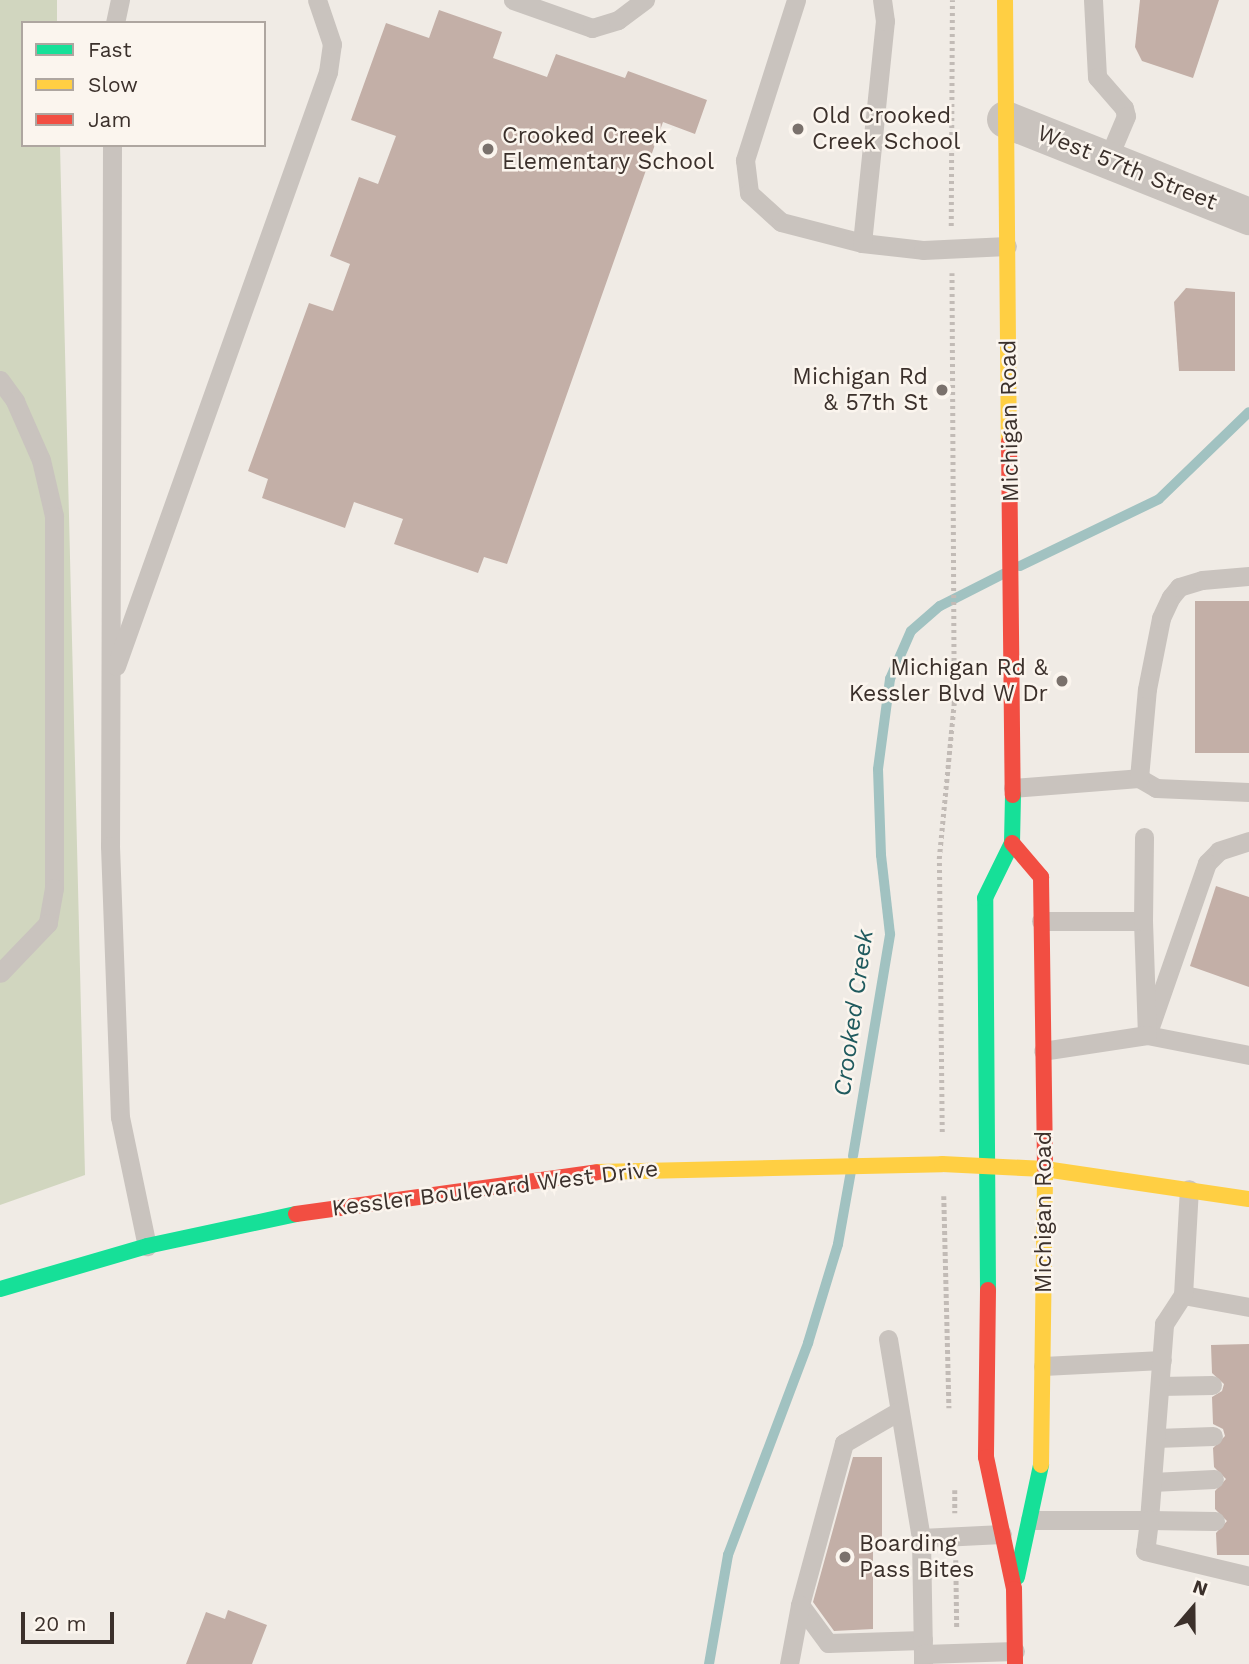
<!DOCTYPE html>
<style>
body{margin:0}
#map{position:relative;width:1249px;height:1664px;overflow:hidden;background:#f0ebe5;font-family:"Work Sans",sans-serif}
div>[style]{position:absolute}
.green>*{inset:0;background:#d1d6bf}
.stream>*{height:10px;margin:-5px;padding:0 5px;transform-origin:5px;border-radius:5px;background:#a1c2c1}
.building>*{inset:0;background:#c3afa7;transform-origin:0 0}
.path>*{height:4.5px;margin-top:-2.25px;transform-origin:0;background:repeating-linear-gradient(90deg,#c2bbb6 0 3.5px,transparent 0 7px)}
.lane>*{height:19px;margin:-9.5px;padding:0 9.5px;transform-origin:9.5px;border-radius:9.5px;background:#c9c3be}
.street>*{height:37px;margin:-18.5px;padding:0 18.5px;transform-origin:18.5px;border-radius:18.5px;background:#c9c3be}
.fast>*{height:16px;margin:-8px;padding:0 8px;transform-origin:8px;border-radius:8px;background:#16e098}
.slow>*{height:16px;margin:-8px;padding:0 8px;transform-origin:8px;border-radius:8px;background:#ffcf43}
.jam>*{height:16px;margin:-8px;padding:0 8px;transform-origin:8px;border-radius:8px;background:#f24e42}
.dots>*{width:19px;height:19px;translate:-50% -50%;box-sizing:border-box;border:4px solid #fbf5ee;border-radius:50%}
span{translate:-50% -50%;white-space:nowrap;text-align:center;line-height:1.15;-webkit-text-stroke:5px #fbf5ee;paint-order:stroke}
.poi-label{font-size:23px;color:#3b302b}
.left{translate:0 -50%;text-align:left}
.right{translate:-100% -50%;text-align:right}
.street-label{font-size:23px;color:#3b302b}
.water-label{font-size:24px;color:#1f5a5e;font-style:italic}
.legend{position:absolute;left:21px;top:21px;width:245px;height:126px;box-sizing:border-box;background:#fbf5ee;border:2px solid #aea6a0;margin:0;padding:9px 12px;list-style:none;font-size:21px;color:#3b302b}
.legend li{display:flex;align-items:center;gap:14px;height:35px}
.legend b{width:35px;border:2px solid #aea6a0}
.north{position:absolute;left:1158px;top:1573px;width:70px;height:70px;-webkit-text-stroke:5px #fbf5ee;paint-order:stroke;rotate:20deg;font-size:19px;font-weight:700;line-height:28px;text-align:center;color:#3b302b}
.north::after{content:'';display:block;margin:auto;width:24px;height:32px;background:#3b302b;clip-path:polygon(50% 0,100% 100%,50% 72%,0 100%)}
.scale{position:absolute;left:21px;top:1612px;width:93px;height:32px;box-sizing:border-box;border:4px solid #3b302b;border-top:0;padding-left:9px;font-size:21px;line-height:24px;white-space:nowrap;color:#3b302b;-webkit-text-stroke:5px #fbf5ee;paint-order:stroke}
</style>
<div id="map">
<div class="green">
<div style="clip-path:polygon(0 0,57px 0,57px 23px,23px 23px,23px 145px,60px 145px,85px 1175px,0 1205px)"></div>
</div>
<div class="stream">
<div style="left:1020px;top:566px;width:154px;rotate:-25.7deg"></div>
<div style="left:1159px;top:499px;width:125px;rotate:-44deg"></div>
<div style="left:853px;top:1156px;width:225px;rotate:-80.5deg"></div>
<div style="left:890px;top:934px;width:80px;rotate:-96.5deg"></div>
<div style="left:881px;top:855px;width:86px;rotate:-92deg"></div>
<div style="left:878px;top:769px;width:91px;rotate:-82.4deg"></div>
<div style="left:890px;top:679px;width:52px;rotate:-66.4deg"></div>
<div style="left:911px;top:631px;width:38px;rotate:-41deg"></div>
<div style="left:940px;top:606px;width:71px;rotate:-26.9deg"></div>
<div style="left:709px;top:1664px;width:111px;rotate:-80.1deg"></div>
<div style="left:728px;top:1555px;width:227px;rotate:-69.3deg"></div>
<div style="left:808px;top:1343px;width:103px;rotate:-73.1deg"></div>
<div style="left:838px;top:1244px;width:74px;rotate:-79.9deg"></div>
</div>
<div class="building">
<div style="clip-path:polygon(1140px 0,1219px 0,1193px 78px,1142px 61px,1135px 47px)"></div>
<div style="clip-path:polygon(439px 10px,502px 32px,493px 58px,547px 77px,556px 54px,625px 78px,628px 71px,707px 100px,695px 134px,663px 122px,507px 564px,484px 557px,478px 573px,394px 544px,403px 519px,354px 502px,345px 528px,262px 498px,268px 479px,248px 471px,309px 303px,333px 311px,350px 264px,330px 256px,359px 177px,378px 184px,396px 136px,351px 120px,386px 23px,429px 38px)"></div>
<div style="clip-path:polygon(1186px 288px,1235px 292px,1235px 371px,1179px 371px,1174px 302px)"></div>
<div style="left:1249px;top:601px;width:152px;height:54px;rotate:90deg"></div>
<div style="clip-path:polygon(1216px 886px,1249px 897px,1249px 987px,1190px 966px)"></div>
<div style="clip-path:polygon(1249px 1344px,1249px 1555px,1217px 1555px,1216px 1533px,1227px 1521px,1215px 1509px,1215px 1491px,1226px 1479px,1214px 1467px,1213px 1448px,1225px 1436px,1223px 1429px,1213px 1424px,1212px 1397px,1222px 1391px,1224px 1384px,1212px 1373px,1211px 1345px)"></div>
<div style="clip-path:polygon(853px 1457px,882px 1457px,882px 1543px,873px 1543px,873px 1629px,834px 1631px,813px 1602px)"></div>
<div style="clip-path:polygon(228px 1610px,267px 1625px,252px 1664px,186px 1664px,206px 1612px,225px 1619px)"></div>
</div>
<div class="path">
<div style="left:951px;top:226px;width:226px;rotate:-89.7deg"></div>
<div style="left:942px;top:1132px;width:273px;rotate:-90.6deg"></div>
<div style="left:939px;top:859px;width:157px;rotate:-84.5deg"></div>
<div style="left:954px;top:703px;width:430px;rotate:-90.3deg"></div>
<div style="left:944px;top:1196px;width:212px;rotate:88.6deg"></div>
<div style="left:955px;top:1490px;width:23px;rotate:90deg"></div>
<div style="left:956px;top:1560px;width:68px;rotate:89.2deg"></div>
</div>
<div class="lane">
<div style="left:513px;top:0;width:84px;rotate:19.5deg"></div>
<div style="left:592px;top:28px;width:27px;rotate:-17deg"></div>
<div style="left:618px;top:20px;width:34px;rotate:-37deg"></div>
<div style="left:796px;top:0;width:168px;rotate:107.7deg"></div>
<div style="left:745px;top:160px;width:33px;rotate:83deg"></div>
<div style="left:749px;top:193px;width:43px;rotate:42.2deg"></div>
<div style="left:781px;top:222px;width:84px;rotate:14.5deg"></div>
<div style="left:862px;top:243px;width:61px;rotate:6.5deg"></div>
<div style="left:923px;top:250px;width:84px;rotate:-2.7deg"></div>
<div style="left:1093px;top:0;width:77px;rotate:87deg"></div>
<div style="left:1097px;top:77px;width:41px;rotate:48.9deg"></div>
<div style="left:1124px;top:108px;width:8px;rotate:76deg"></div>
<div style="left:1126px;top:116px;width:49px;rotate:112.9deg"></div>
<div style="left:115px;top:23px;width:24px;rotate:-78deg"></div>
<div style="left:112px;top:145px;width:701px;rotate:90.16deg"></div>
<div style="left:110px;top:846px;width:271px;rotate:87.9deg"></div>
<div style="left:120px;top:1117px;width:132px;rotate:78.2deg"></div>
<div style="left:862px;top:243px;width:223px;rotate:-84.1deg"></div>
<div style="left:885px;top:21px;width:21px;rotate:-98deg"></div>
<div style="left:0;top:380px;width:26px;rotate:54deg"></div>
<div style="left:15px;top:401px;width:64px;rotate:66.2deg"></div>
<div style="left:41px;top:460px;width:57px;rotate:76.9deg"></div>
<div style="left:54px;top:516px;width:372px;rotate:90deg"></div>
<div style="left:54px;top:888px;width:36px;rotate:100deg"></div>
<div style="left:48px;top:923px;width:69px;rotate:133.8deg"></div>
<div style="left:116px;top:666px;width:631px;rotate:-70.36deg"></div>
<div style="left:328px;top:72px;width:28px;rotate:-82deg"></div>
<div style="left:332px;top:44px;width:46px;rotate:-108.8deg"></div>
<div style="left:1139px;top:778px;width:20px;rotate:30deg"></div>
<div style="left:1156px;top:788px;width:93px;rotate:2.5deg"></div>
<div style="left:1013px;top:788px;width:126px;rotate:-4.5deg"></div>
<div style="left:1139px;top:778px;width:89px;rotate:-84.9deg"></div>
<div style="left:1147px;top:689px;width:72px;rotate:-78.8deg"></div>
<div style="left:1161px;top:618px;width:23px;rotate:-65deg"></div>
<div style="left:1171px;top:597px;width:13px;rotate:-51deg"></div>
<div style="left:1179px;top:587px;width:24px;rotate:-17deg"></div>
<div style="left:1202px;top:580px;width:47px;rotate:-4.9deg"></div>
<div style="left:1249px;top:841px;width:32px;rotate:162deg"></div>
<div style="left:1219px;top:851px;width:17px;rotate:135deg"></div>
<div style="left:1207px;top:863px;width:182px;rotate:109.2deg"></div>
<div style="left:1147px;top:1035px;width:104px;rotate:11.1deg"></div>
<div style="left:1041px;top:921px;width:102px"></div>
<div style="left:1143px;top:921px;width:114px;rotate:88deg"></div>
<div style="left:1147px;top:1035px;width:105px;rotate:171.3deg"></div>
<div style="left:1143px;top:921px;width:84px;rotate:-89.3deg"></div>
<div style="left:1183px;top:1295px;width:67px;rotate:10.3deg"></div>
<div style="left:888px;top:1339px;width:202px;rotate:80.6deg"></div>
<div style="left:1043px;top:1366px;width:119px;rotate:-2.9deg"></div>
<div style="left:1160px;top:1386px;width:52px;rotate:-1.1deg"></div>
<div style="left:899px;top:1411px;width:64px;rotate:149.8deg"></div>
<div style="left:844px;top:1443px;width:168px;rotate:105.2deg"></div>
<div style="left:800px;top:1605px;width:47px;rotate:53.6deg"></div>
<div style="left:828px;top:1643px;width:95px;rotate:-1.8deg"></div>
<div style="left:1156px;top:1438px;width:57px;rotate:-2deg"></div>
<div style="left:1152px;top:1482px;width:62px;rotate:-2.8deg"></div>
<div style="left:1030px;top:1520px;width:119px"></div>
<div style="left:1149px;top:1520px;width:197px;rotate:-85.6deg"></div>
<div style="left:1164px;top:1324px;width:35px;rotate:-57deg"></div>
<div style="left:1183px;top:1295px;width:106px;rotate:-86.8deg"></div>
<div style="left:1215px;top:1521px;width:66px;rotate:-179.1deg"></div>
<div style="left:1149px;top:1520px;width:31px;rotate:97deg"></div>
<div style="left:1145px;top:1551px;width:107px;rotate:13.5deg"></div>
<div style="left:923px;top:1654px;width:116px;rotate:-91deg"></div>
<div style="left:921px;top:1538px;width:81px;rotate:-2.8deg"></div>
<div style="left:789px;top:1664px;width:60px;rotate:-79.4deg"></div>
<div style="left:923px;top:1664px;width:10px;rotate:-90deg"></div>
<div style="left:923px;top:1654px;width:92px;rotate:-1.9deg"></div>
</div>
<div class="street">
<div style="left:1005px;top:119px;width:263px;rotate:21.7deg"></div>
</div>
<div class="fast">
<div style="left:0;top:1289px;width:153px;rotate:-16.3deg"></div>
<div style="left:147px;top:1246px;width:152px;rotate:-12.1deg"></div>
<div style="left:988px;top:1290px;width:392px;rotate:-90.4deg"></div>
<div style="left:985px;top:898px;width:61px;rotate:-63.9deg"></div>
<div style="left:1012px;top:843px;width:48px;rotate:-88.8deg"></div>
<div style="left:1017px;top:1577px;width:115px;rotate:-77.9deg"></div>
</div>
<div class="slow">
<div style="left:1005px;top:0;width:442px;rotate:89.5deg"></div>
<div style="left:597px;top:1172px;width:345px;rotate:-1.3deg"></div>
<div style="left:942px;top:1164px;width:103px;rotate:2.8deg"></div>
<div style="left:1045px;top:1169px;width:206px;rotate:8.4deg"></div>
<div style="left:1041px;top:1465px;width:296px;rotate:-89.2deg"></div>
</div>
<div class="jam">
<div style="left:1009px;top:442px;width:353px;rotate:89.4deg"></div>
<div style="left:1012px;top:843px;width:45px;rotate:49.5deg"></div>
<div style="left:1041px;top:877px;width:292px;rotate:89.2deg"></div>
<div style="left:296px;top:1214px;width:304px;rotate:-7.9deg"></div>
<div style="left:988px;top:1290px;width:167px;rotate:90.7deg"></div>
<div style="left:986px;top:1457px;width:135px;rotate:78deg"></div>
<div style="left:1014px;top:1589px;width:75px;rotate:89.2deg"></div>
</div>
<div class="dots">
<div style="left:798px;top:129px;background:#7a716c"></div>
<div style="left:488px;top:149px;background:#7a716c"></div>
<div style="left:942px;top:390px;background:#7a716c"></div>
<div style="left:1062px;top:681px;background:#7a716c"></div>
<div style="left:845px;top:1557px;background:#7a716c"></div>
</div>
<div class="poi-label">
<span class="left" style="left:812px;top:129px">Old Crooked<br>Creek School</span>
<span class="left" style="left:502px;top:149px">Crooked Creek<br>Elementary School</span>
<span class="right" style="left:928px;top:390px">Michigan Rd<br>&amp; 57th St</span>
<span class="right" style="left:1048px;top:681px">Michigan Rd &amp;<br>Kessler Blvd W Dr</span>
<span class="left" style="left:859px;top:1557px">Boarding<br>Pass Bites</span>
</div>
<div class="street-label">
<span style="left:1127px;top:168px;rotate:22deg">West 57th Street</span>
<span style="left:1010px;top:421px;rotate:-91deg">Michigan Road</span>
<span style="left:495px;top:1189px;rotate:-7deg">Kessler Boulevard West Drive</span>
<span style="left:1044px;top:1212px;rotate:-90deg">Michigan Road</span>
</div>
<div class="water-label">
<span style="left:854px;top:1013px;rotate:-82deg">Crooked Creek</span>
</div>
<ul class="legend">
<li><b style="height:9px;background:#16e098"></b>Fast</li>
<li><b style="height:9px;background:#ffcf43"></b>Slow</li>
<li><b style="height:9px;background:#f24e42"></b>Jam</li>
</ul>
<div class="north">N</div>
<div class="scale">20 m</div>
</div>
